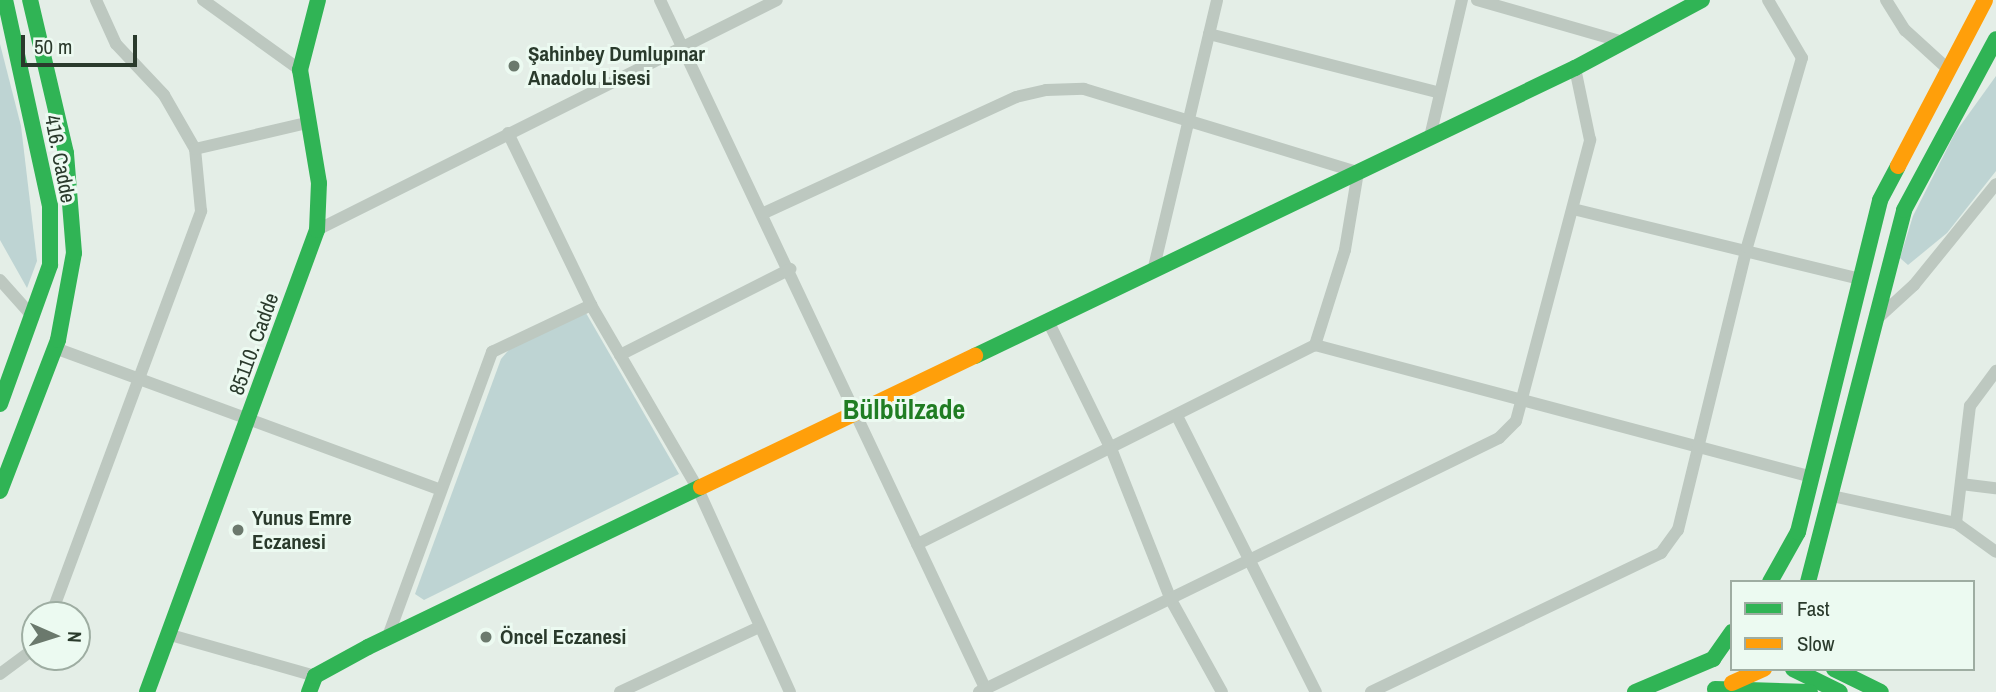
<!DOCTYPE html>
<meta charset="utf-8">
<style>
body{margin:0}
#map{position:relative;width:1996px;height:692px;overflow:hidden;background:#e4eee7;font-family:"Archivo Narrow",sans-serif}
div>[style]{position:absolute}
.green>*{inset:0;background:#bed4d3}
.street>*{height:12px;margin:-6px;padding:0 6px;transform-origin:6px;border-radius:6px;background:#bdc8c0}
.fast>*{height:16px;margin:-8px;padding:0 8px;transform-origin:8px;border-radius:8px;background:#30b455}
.slow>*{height:16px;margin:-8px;padding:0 8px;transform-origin:8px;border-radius:8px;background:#ff9f0a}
.dots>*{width:19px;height:19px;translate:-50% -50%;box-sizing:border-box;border:4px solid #ecfaf1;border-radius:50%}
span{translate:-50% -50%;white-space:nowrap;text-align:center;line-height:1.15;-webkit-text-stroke:6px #ecfaf1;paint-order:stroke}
.poi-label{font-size:21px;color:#2a3a2c;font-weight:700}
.left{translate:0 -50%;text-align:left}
.street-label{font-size:21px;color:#2a3a2c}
.district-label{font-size:28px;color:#207d23;font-weight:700}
.legend{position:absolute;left:1730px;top:580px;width:245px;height:91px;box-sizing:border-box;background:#ecfaf1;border:2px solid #9eada2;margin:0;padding:9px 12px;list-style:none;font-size:21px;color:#2a3a2c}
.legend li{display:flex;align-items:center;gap:14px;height:35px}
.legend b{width:35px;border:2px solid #9eada2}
.north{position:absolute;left:21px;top:601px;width:70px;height:70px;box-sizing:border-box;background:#ecfaf1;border:2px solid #9eada2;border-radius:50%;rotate:93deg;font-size:19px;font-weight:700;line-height:28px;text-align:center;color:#2a3a2c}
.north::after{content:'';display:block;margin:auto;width:24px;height:32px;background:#6b796d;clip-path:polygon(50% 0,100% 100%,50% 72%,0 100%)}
.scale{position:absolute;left:21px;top:35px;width:116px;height:32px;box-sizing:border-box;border:4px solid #2a3a2c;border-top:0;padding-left:9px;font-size:21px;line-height:24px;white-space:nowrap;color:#2a3a2c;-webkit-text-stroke:5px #ecfaf1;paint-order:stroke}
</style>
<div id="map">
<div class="green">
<div style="clip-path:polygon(0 44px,21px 126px,37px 261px,27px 288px,0 240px)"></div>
<div style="clip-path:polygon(1996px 76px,1996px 171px,1947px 233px,1908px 265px,1900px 258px,1913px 216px,1955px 133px)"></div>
<div style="clip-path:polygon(586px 313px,679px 474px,424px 600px,415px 594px,501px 359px,514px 344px)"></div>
</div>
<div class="street">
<div style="left:96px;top:0;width:48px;rotate:65.6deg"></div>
<div style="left:116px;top:44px;width:70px;rotate:46.7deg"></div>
<div style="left:164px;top:95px;width:62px;rotate:60.1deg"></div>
<div style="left:203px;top:0;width:120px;rotate:35.8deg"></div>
<div style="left:660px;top:0;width:765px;rotate:64.71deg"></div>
<div style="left:1477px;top:0;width:152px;rotate:16deg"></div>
<div style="left:1886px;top:0;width:36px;rotate:58deg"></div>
<div style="left:1905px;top:30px;width:59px;rotate:42.3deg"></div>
<div style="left:1209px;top:34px;width:238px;rotate:14.3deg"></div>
<div style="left:508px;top:133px;width:191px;rotate:64.2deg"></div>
<div style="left:591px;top:305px;width:211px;rotate:59.8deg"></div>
<div style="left:697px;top:487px;width:225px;rotate:65.6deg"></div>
<div style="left:1430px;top:137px;width:141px;rotate:-76.9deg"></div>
<div style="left:1573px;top:209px;width:295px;rotate:13.7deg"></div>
<div style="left:764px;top:213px;width:277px;rotate:-24.7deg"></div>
<div style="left:1016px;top:97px;width:31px;rotate:-13deg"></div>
<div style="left:1046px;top:90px;width:38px;rotate:-2deg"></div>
<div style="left:1084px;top:89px;width:286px;rotate:16.9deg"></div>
<div style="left:1358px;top:172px;width:79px;rotate:99.5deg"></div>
<div style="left:1345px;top:250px;width:100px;rotate:107.5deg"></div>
<div style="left:1315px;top:345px;width:445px;rotate:153.4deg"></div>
<div style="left:317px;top:230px;width:514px;rotate:-26.57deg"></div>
<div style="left:1154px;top:267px;width:274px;rotate:-76.7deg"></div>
<div style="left:0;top:280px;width:50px;rotate:48.3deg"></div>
<div style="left:1880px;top:316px;width:46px;rotate:-42.4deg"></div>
<div style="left:1914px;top:285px;width:130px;rotate:-50.9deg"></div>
<div style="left:1049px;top:323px;width:143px;rotate:63.8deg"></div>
<div style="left:1112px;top:451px;width:160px;rotate:68.4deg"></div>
<div style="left:1171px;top:600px;width:105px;rotate:61deg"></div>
<div style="left:1315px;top:345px;width:514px;rotate:14.87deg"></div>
<div style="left:55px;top:348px;width:411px;rotate:20.2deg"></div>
<div style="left:620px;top:355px;width:191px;rotate:-26.8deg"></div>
<div style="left:1177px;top:416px;width:309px;rotate:63.3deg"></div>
<div style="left:1961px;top:484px;width:35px;rotate:7deg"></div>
<div style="left:1832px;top:496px;width:127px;rotate:12.3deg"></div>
<div style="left:1956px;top:523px;width:49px;rotate:35.9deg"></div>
<div style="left:1956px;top:523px;width:118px;rotate:-83.2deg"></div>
<div style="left:1970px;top:406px;width:44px;rotate:-53.4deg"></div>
<div style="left:51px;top:615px;width:431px;rotate:-69.6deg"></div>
<div style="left:201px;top:211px;width:62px;rotate:-95.5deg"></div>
<div style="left:195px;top:149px;width:115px;rotate:-13.1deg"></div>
<div style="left:167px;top:634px;width:154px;rotate:15.8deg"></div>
<div style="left:387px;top:639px;width:306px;rotate:-69.9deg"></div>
<div style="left:492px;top:352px;width:110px;rotate:-25.4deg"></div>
<div style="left:0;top:674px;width:44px;rotate:-36.6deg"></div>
<div style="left:620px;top:692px;width:151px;rotate:-25deg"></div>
<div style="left:979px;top:692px;width:579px;rotate:-26.03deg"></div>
<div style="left:1499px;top:438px;width:24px;rotate:-45deg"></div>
<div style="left:1516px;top:421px;width:291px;rotate:-75.2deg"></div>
<div style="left:1590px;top:140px;width:74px;rotate:-101.8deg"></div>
<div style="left:1371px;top:692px;width:322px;rotate:-25.6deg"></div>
<div style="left:1661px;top:553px;width:29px;rotate:-54deg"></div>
<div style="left:1678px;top:530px;width:291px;rotate:-76.3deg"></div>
<div style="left:1747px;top:247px;width:197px;rotate:-73.8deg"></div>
<div style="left:1802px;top:58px;width:67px;rotate:-120.4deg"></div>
</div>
<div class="fast">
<div style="left:975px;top:356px;width:666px;rotate:-25.64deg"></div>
<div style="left:1575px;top:68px;width:144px;rotate:-28.2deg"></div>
<div style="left:0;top:404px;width:148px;rotate:-70.2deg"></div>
<div style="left:50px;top:265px;width:59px;rotate:-90deg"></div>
<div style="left:50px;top:206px;width:211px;rotate:-102.3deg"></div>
<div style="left:0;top:491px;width:162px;rotate:-69deg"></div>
<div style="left:58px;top:340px;width:88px;rotate:-79.6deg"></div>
<div style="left:74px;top:253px;width:100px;rotate:-94.6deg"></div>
<div style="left:66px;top:153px;width:157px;rotate:-103.2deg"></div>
<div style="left:1770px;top:582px;width:57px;rotate:-60.8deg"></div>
<div style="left:1798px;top:532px;width:342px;rotate:-76.1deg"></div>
<div style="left:1880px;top:200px;width:38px;rotate:-62deg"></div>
<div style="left:1808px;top:582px;width:384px;rotate:-75.5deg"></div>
<div style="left:1904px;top:210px;width:194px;rotate:-61.7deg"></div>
<div style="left:1793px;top:669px;width:52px;rotate:26.1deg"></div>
<div style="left:1834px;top:669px;width:52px;rotate:26.1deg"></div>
<div style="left:1715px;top:689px;width:95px;rotate:1.8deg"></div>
<div style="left:147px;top:692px;width:492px;rotate:-69.8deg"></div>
<div style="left:317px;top:230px;width:47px;rotate:-87.6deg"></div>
<div style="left:319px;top:183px;width:115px;rotate:-99.5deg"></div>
<div style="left:300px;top:70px;width:72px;rotate:-75.6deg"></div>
<div style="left:309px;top:692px;width:17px;rotate:-69deg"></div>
<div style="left:315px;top:676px;width:60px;rotate:-28.7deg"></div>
<div style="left:368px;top:647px;width:369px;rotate:-25.7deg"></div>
<div style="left:1635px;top:692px;width:85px;rotate:-22.9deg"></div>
<div style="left:1713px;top:659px;width:33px;rotate:-55deg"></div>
</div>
<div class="slow">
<div style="left:1898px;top:166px;width:187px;rotate:-62.3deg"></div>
<div style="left:701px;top:487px;width:304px;rotate:-25.6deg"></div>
<div style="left:1732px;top:683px;width:35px;rotate:-24deg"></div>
</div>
<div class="dots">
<div style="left:514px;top:66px;background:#6b796d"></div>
<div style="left:238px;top:530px;background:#6b796d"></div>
<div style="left:486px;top:637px;background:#6b796d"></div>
</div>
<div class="poi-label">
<span class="left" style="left:528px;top:66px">Şahinbey Dumlupınar<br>Anadolu Lisesi</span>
<span class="left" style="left:252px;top:530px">Yunus Emre<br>Eczanesi</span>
<span class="left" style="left:500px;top:637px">Öncel Eczanesi</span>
</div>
<div class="street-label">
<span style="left:60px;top:159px;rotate:79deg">416. Cadde</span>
<span style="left:254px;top:344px;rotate:-70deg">85110. Cadde</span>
</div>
<div class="district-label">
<span style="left:904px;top:409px">Bülbülzade</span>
</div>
<ul class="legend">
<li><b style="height:9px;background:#30b455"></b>Fast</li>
<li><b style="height:9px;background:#ff9f0a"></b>Slow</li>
</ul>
<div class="north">N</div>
<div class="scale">50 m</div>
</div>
